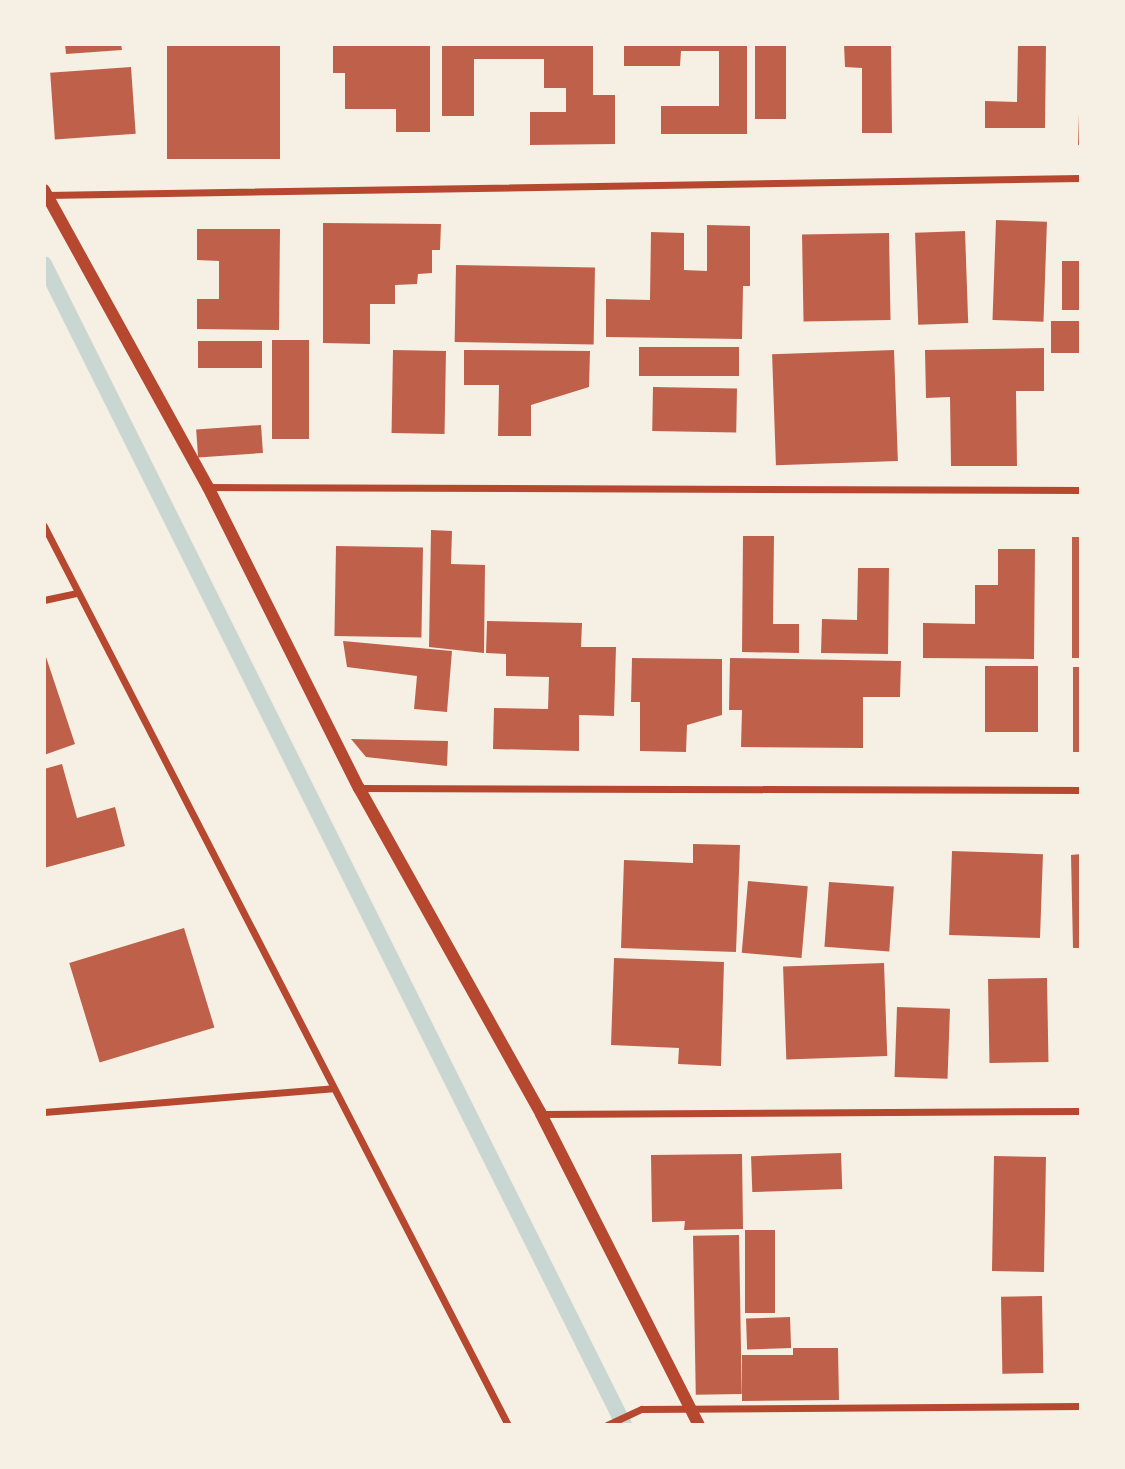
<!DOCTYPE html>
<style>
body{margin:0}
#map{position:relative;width:1125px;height:1469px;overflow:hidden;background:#f6efe4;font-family:"Space Grotesk",sans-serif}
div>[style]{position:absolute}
.stream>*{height:16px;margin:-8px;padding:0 8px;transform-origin:8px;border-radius:8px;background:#c9d6d2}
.building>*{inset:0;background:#bf614a;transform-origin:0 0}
.minor>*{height:7px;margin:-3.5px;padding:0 3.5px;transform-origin:3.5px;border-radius:3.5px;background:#b5482f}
.tertiary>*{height:12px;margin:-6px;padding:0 6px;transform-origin:6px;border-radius:6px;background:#b5482f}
span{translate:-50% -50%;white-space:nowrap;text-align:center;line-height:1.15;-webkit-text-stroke:6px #f6efe4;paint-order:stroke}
.frame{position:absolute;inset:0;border:46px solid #f6efe4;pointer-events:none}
</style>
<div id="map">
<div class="stream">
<div style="left:44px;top:264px;width:1298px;rotate:63.45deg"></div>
</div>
<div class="building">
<div style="clip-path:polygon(65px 44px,121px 44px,122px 50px,66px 54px)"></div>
<div style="left:167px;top:44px;width:113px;height:115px"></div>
<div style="clip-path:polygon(333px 44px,430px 44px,430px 132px,396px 132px,396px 109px,345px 109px,345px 73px,333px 73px)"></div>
<div style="clip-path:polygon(442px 44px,593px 44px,593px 95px,615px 95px,615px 144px,530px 145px,530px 112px,566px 112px,566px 88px,544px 88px,544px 59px,474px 59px,474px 116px,442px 116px)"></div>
<div style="clip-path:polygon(624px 44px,747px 44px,747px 134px,661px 134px,661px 106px,719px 106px,719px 51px,681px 51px,680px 66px,624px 66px)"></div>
<div style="left:755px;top:44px;width:31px;height:75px"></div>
<div style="clip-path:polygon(844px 44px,891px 44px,892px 133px,862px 133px,862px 68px,845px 67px)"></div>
<div style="clip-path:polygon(1018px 44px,1046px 44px,1045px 128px,985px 128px,985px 101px,1017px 102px)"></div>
<div style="left:131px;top:67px;width:67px;height:81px;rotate:86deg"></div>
<div style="clip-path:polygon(1079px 114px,1081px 114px,1081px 145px,1078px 145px)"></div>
<div style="left:996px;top:220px;width:51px;height:100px;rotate:2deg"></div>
<div style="clip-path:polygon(323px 223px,441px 224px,440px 250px,432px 250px,432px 273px,418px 274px,417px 284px,395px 285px,395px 304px,370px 304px,370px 344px,323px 343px)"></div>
<div style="clip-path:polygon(707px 225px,750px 226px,750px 286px,743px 286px,742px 339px,606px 337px,606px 299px,650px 300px,651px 232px,684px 233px,684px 270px,707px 271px)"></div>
<div style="clip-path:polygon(197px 229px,280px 229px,279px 330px,197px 329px,197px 299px,219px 299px,219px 261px,197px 260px)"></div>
<div style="left:965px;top:231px;width:92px;height:50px;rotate:88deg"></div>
<div style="left:889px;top:233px;width:87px;height:87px;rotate:89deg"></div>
<div style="left:1062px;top:261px;width:19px;height:49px"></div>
<div style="left:456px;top:265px;width:139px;height:77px;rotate:1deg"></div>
<div style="left:1051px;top:321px;width:30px;height:32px"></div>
<div style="left:272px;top:340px;width:37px;height:99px"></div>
<div style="left:262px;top:341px;width:27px;height:64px;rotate:90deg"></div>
<div style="left:639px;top:347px;width:100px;height:29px"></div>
<div style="clip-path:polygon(1044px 348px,1044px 391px,1016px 391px,1017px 466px,951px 466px,950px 397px,926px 398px,925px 350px)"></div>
<div style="left:393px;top:350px;width:53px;height:83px;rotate:1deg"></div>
<div style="clip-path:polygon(464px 350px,590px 351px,589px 387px,531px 405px,531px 436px,498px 436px,499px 385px,464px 385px)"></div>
<div style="left:894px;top:350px;width:111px;height:122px;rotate:88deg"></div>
<div style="left:653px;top:387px;width:84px;height:44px;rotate:1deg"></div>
<div style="left:261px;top:425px;width:28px;height:65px;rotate:86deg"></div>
<div style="clip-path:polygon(431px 530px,452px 531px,451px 564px,485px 565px,484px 653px,429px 647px)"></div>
<div style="clip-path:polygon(743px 536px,774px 536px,773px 624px,799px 624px,799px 653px,742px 652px)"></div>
<div style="left:1072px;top:537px;width:9px;height:121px"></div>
<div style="left:336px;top:546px;width:87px;height:90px;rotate:1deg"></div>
<div style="clip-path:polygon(998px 549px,1035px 549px,1034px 659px,923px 658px,923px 623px,975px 624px,975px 585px,998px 585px)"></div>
<div style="clip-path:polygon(858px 568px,889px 568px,888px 654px,821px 653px,822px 619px,857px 620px)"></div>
<div style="clip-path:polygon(487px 621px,582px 623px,581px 647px,616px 647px,614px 716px,579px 715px,579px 751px,493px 749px,494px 708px,548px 709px,549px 677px,506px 676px,506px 654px,486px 653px)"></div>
<div style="clip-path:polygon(343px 641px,452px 651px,447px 712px,414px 709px,417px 676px,347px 667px)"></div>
<div style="clip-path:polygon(44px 651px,75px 744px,44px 755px)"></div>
<div style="clip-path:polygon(632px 658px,722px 659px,722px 715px,687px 725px,686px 752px,640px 751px,640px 702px,631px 702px)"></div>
<div style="clip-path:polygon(730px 658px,901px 661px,900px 697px,863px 697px,863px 748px,741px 747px,742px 710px,729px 710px)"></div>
<div style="left:985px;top:666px;width:53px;height:66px"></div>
<div style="left:1073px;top:667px;width:8px;height:85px"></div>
<div style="clip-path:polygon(351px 739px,448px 741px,447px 766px,366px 757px)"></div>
<div style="clip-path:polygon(62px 764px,77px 818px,115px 807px,125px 846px,44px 868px,44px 769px)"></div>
<div style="clip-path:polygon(693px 844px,740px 845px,736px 952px,621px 948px,624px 860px,693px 863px)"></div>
<div style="left:952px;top:851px;width:91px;height:84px;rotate:2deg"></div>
<div style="clip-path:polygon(1081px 854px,1081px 948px,1073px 948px,1071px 855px)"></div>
<div style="left:748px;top:881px;width:60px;height:72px;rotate:5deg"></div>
<div style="left:829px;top:882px;width:65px;height:65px;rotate:4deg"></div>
<div style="left:184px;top:928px;width:104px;height:120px;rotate:73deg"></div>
<div style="clip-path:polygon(614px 958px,724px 962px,721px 1066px,678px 1064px,679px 1048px,611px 1045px)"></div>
<div style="left:884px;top:963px;width:93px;height:101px;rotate:88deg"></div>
<div style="left:1047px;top:978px;width:84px;height:59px;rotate:89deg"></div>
<div style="left:897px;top:1007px;width:53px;height:70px;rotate:2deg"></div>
<div style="left:841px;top:1153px;width:36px;height:90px;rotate:88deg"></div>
<div style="clip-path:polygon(742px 1154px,743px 1229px,684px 1230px,685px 1221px,652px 1222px,651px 1155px)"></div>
<div style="left:994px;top:1156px;width:52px;height:115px;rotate:1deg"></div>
<div style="left:745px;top:1230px;width:30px;height:83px"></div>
<div style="left:739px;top:1235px;width:159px;height:46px;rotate:89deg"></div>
<div style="left:1042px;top:1296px;width:77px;height:41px;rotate:89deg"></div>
<div style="left:790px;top:1317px;width:31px;height:44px;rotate:88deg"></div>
<div style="clip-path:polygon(793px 1348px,838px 1348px,839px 1400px,742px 1401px,742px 1355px,793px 1355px)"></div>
</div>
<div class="minor">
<div style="left:46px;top:195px;width:1035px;rotate:-0.94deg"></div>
<div style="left:208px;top:487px;width:873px;rotate:0.2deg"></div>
<div style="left:44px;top:526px;width:1012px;rotate:62.7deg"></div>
<div style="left:44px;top:600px;width:34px;rotate:-12deg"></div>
<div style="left:359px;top:788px;width:722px;rotate:0.16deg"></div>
<div style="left:44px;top:1112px;width:290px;rotate:-4.7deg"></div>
<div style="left:541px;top:1114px;width:540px;rotate:-0.32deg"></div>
<div style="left:607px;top:1425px;width:38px;rotate:-25deg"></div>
<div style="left:642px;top:1409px;width:439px;rotate:-0.4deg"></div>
</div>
<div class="tertiary">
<div style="left:44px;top:190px;width:339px;rotate:61.1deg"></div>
<div style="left:208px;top:487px;width:337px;rotate:63.4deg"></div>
<div style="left:359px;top:788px;width:373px;rotate:60.8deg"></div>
<div style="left:541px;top:1114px;width:349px;rotate:63.1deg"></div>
</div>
<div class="frame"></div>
</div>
